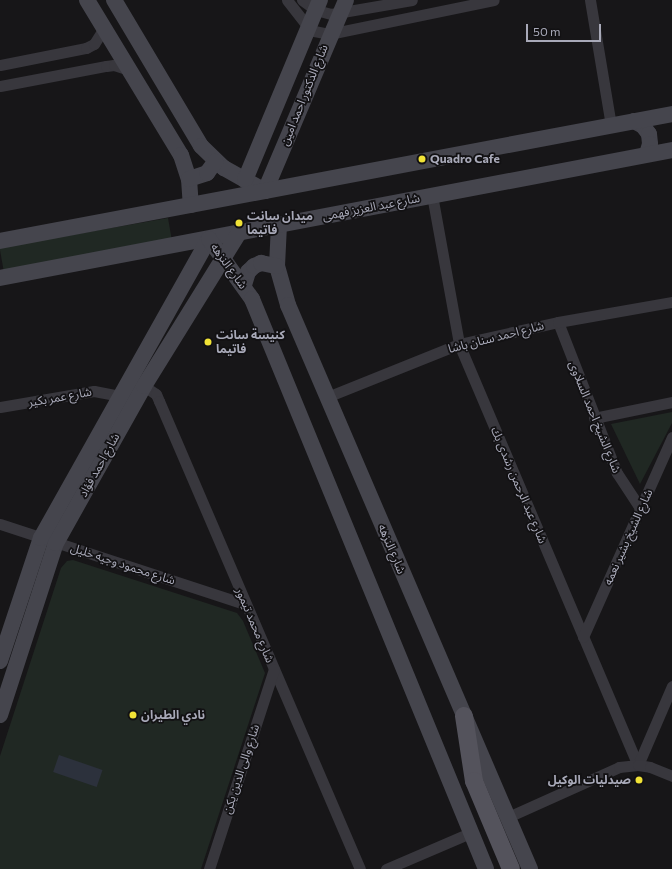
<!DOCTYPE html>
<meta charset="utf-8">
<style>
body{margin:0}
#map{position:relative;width:672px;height:869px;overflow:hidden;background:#171618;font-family:Commissioner,"Noto Sans Arabic",sans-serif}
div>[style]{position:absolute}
.green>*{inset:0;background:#202823;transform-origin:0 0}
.water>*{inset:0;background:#2c313c;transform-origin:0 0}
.street>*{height:11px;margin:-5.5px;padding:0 5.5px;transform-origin:5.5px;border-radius:5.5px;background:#38373d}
.secondary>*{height:16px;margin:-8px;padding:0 8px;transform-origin:8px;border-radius:8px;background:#45454d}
.primary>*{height:18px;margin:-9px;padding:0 9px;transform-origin:9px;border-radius:9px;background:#54535c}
.dots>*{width:11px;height:11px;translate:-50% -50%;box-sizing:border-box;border:2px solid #121113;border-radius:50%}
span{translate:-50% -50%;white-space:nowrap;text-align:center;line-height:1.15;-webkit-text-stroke:3.5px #121113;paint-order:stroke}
.street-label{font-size:12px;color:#a8a9b8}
.poi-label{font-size:12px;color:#a8a9b8;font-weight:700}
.left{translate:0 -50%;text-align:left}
.right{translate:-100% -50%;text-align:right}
.scale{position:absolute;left:526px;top:24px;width:75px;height:18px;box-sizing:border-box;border:2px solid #a8a9b8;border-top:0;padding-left:5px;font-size:12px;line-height:14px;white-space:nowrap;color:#a8a9b8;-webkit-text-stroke:3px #121113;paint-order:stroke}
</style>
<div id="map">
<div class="green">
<div style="left:168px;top:218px;width:23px;height:171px;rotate:80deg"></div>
<div style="clip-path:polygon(672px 412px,672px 423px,640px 484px,611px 424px)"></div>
<div style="clip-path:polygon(73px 560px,237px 613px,243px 621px,265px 673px,201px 869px,0 869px,0 756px,61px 568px,67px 561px)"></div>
</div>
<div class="water">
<div style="left:59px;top:755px;width:46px;height:18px;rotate:19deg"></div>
</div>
<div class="street">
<div style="left:287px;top:0;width:34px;rotate:52deg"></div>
<div style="left:308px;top:27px;width:7px;rotate:34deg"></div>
<div style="left:314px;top:31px;width:15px;rotate:11deg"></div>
<div style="left:329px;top:34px;width:168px;rotate:-11.6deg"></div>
<div style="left:302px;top:0;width:17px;rotate:36deg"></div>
<div style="left:316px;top:10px;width:16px;rotate:15deg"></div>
<div style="left:331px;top:14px;width:82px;rotate:-9.8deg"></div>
<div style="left:590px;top:0;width:128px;rotate:80.5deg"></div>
<div style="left:0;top:65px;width:88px;rotate:-11.2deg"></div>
<div style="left:86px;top:48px;width:9px;rotate:-27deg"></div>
<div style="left:94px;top:44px;width:19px;rotate:-58deg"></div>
<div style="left:0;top:86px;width:108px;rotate:-10.7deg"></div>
<div style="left:106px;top:66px;width:8px;rotate:-7deg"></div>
<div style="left:114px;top:65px;width:16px;rotate:18deg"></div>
<div style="left:432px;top:195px;width:151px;rotate:79.7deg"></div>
<div style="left:459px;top:344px;width:457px;rotate:67deg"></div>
<div style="left:558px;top:322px;width:162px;rotate:68.7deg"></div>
<div style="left:617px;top:473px;width:42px;rotate:56.7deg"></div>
<div style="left:144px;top:386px;width:14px;rotate:34deg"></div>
<div style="left:156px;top:394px;width:8px;rotate:67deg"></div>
<div style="left:159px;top:401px;width:509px;rotate:66.76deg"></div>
<div style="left:327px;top:397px;width:142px;rotate:-21.9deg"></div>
<div style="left:459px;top:344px;width:101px;rotate:-12.5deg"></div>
<div style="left:558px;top:322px;width:116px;rotate:-10deg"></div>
<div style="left:0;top:407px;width:95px;rotate:-9.7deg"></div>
<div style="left:94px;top:391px;width:26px;rotate:11deg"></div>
<div style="left:594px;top:418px;width:80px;rotate:-11.6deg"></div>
<div style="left:0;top:524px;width:258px;rotate:18.1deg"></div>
<div style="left:583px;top:637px;width:219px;rotate:-66deg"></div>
<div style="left:638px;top:765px;width:86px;rotate:-66.7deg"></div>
<div style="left:508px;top:817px;width:122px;rotate:-24.2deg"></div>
<div style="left:619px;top:767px;width:19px;rotate:-6deg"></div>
<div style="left:638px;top:765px;width:12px;rotate:9deg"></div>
<div style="left:650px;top:767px;width:24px;rotate:22deg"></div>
<div style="left:209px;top:869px;width:210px;rotate:-72deg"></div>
<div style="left:386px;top:869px;width:91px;rotate:-23.2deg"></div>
</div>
<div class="secondary">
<div style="left:87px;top:0;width:181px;rotate:58.8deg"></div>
<div style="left:181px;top:155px;width:25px;rotate:72deg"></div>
<div style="left:189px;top:179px;width:26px;rotate:86deg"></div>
<div style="left:114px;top:0;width:170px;rotate:59.2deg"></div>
<div style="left:201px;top:146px;width:32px;rotate:44deg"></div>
<div style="left:224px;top:168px;width:47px;rotate:29.3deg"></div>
<div style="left:265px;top:191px;width:207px;rotate:-67deg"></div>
<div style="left:634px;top:121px;width:10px;rotate:29deg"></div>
<div style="left:643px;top:126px;width:10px;rotate:53deg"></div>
<div style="left:649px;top:134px;width:10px;rotate:84deg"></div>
<div style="left:650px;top:144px;width:10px;rotate:107deg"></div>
<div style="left:189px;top:179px;width:19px;rotate:-18deg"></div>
<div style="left:207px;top:173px;width:14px;rotate:-54deg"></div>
<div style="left:245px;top:180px;width:195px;rotate:-67.4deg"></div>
<div style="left:279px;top:225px;width:41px;rotate:92.8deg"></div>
<div style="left:277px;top:266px;width:41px;rotate:74.2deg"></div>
<div style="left:288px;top:305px;width:614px;rotate:66.78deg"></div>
<div style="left:0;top:241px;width:684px;rotate:-10.7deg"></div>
<div style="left:0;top:278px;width:684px;rotate:-10.78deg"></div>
<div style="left:244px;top:285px;width:14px;rotate:-73deg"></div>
<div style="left:248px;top:272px;width:8px;rotate:-45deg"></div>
<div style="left:254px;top:266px;width:8px;rotate:-23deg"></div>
<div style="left:261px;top:263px;width:16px;rotate:11deg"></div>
<div style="left:0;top:661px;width:130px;rotate:-71.6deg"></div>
<div style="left:41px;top:538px;width:343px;rotate:-60.7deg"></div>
<div style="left:209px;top:239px;width:74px;rotate:54.4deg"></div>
<div style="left:252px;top:299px;width:616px;rotate:67.68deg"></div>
<div style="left:0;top:715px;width:181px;rotate:-72deg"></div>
<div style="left:56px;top:543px;width:180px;rotate:-60.7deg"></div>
<div style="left:144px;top:386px;width:180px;rotate:-58.2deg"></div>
</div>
<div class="primary">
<div style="left:464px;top:716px;width:66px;rotate:81.3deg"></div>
<div style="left:474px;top:781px;width:95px;rotate:67.2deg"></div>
</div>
<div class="dots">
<div style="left:422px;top:159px;background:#f1e336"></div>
<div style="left:239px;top:223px;background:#f1e336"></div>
<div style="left:208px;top:342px;background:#f1e336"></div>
<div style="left:133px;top:715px;background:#f1e336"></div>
<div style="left:639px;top:780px;background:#f1e336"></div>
</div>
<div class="street-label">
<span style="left:304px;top:95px;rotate:-68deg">شارع الدكتور احمد امين</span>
<span style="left:371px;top:207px;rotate:-11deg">شارع عبد العزيز فهمى</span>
<span style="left:229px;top:266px;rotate:54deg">شارع النزهه</span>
<span style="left:496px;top:337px;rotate:-14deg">شارع احمد سنان باشا</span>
<span style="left:60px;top:397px;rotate:-10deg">شارع عمر بكير</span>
<span style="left:595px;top:417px;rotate:68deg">شارع الشيخ احمد السلاوى</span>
<span style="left:99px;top:465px;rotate:-61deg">شارع احمد فؤاد</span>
<span style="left:519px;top:485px;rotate:67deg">شارع عبد الرحمن رشدى بك</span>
<span style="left:628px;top:537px;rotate:-66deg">شارع الشيخ بشير نعمه</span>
<span style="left:392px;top:549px;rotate:67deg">شارع النزهه</span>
<span style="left:123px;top:564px;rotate:18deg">شارع محمود وجيه خليل</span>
<span style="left:255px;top:625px;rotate:67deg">شارع محمد تيمور</span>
<span style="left:241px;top:769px;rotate:-72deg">شارع والى الدين يكن</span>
</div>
<div class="poi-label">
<span class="left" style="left:430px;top:159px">Quadro Cafe</span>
<span class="left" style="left:247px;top:223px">ميدان سانت<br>فاتيما</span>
<span class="left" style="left:216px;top:342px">كنيسة سانت<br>فاتيما</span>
<span class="left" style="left:141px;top:715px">نادي الطيران</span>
<span class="right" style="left:631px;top:780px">صيدليات الوكيل</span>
</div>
<div class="scale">50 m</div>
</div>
